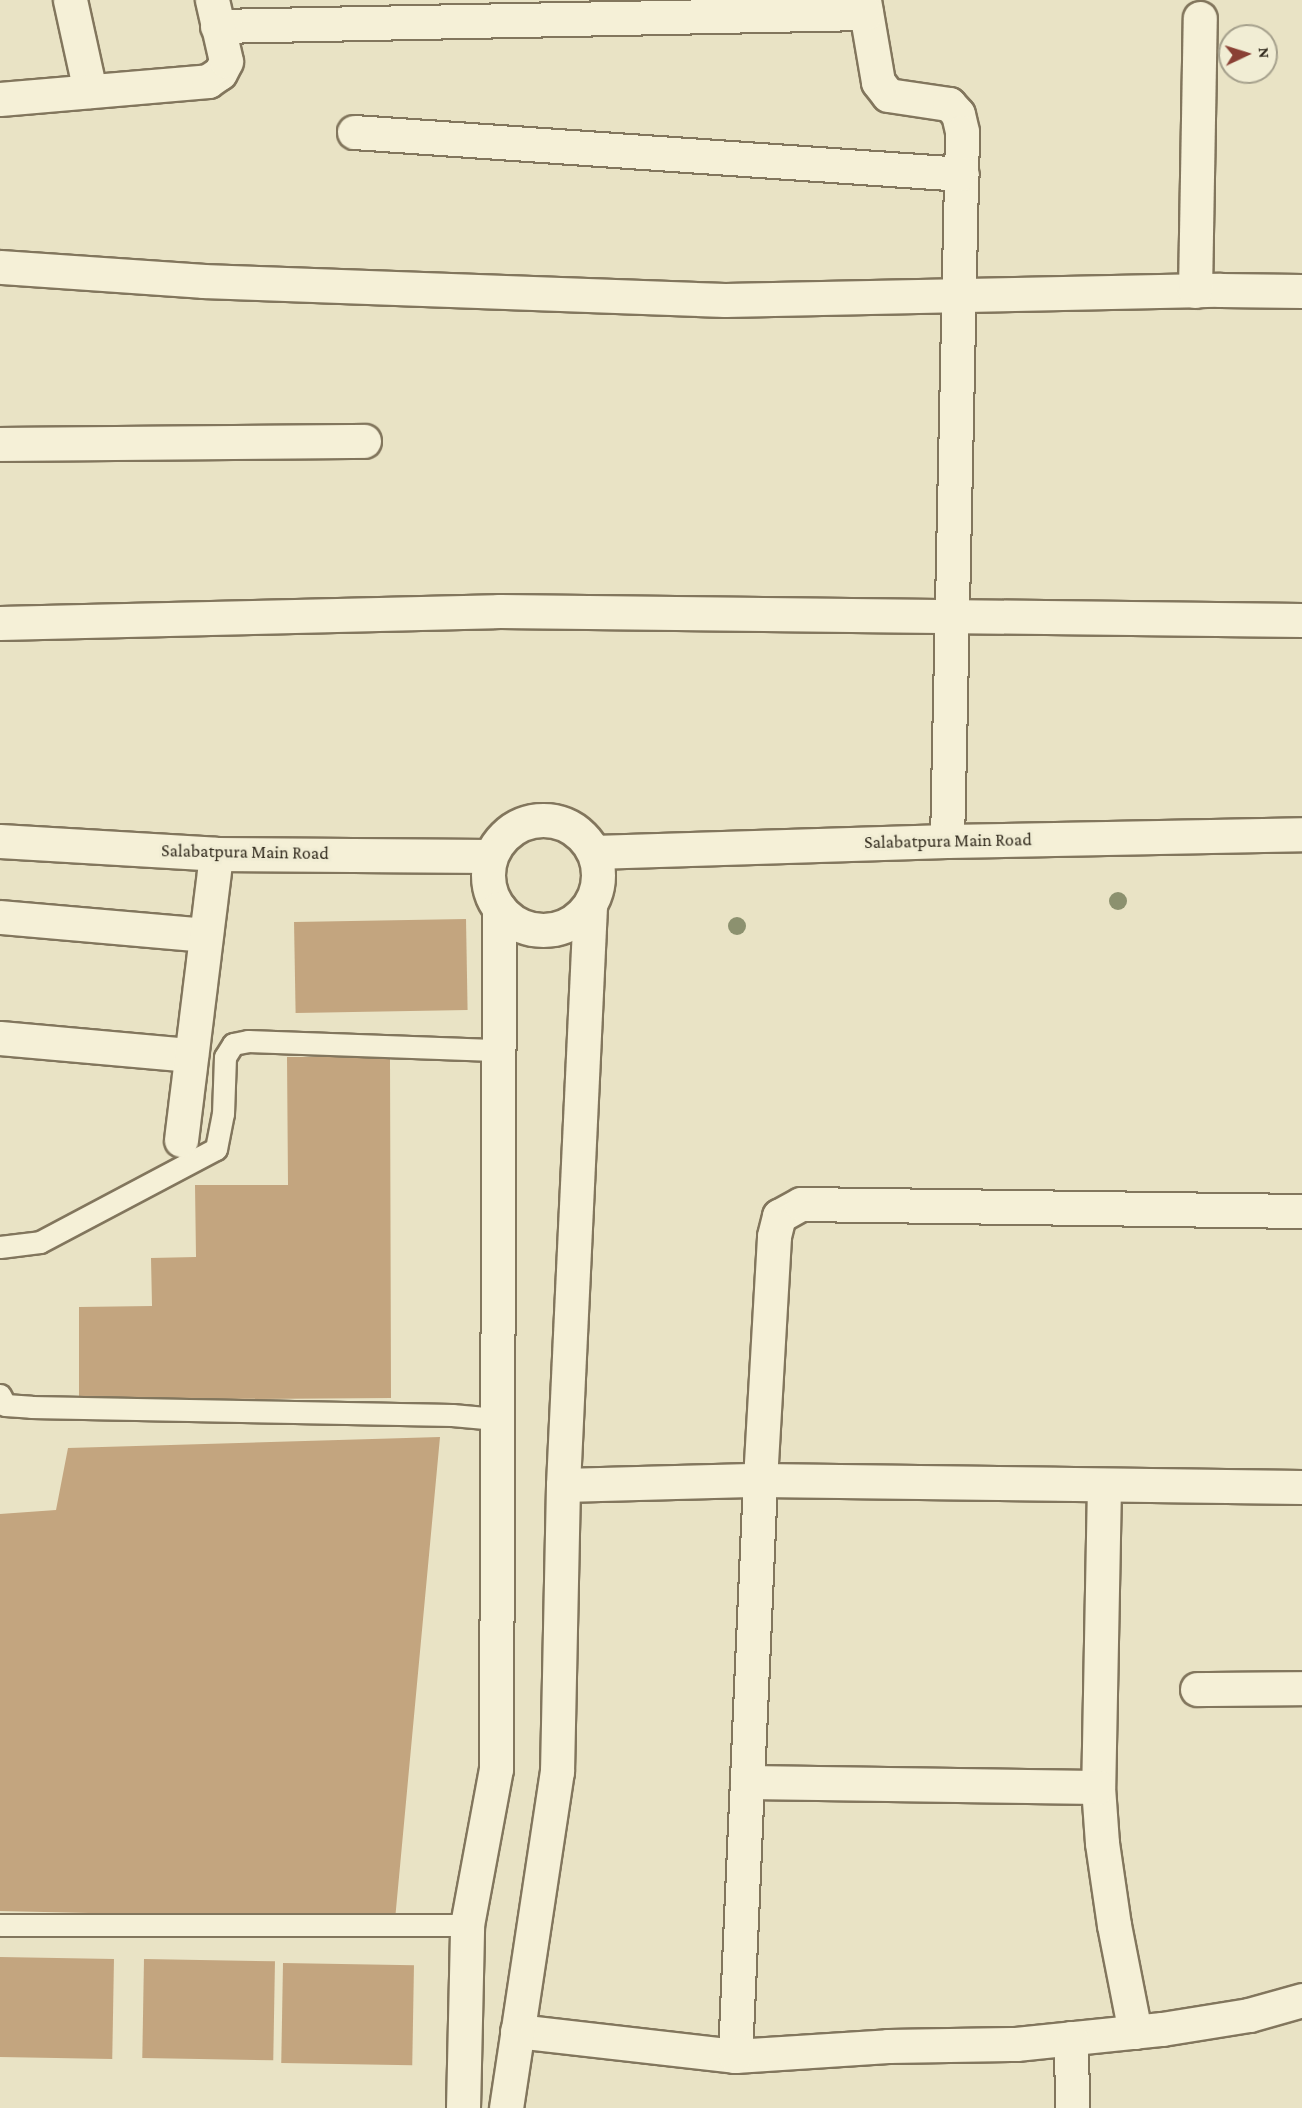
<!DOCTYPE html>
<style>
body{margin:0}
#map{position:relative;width:1302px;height:2108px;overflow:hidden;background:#e9e3c5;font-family:"Crimson Pro",serif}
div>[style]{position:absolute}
.building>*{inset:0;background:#c3a57f;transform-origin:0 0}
.roads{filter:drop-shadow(2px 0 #82765d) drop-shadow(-2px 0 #82765d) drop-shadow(0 2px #82765d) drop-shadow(0 -2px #82765d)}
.lane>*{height:21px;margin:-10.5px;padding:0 10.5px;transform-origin:10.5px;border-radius:10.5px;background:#f5f0d7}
.street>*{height:33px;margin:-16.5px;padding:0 16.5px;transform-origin:16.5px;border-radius:16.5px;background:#f5f0d7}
.secondary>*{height:33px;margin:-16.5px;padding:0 16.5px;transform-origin:16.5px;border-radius:16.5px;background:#f5f0d7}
.secondary>.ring{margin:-16.5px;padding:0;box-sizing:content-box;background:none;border:33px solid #f5f0d7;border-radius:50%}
.trees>*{width:18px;height:18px;margin:-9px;border-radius:50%;background:#8c916f}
span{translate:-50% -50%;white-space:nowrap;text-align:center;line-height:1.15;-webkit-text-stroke:6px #f1edd4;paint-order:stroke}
.street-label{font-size:18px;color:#332c1f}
.north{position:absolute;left:1218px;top:24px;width:60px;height:60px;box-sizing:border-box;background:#f1edd4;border:2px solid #a5a08c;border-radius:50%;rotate:86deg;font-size:16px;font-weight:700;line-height:24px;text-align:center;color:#332c1f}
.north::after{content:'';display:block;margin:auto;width:21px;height:27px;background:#8a4034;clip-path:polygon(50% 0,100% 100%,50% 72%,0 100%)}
</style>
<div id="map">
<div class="building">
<div style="left:466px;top:919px;width:91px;height:172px;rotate:89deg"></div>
<div style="clip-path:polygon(287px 1057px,390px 1057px,391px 1398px,79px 1400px,79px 1307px,152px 1306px,151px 1258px,196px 1257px,195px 1185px,288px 1185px)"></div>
<div style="clip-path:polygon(440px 1437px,395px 1920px,0 1911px,0 1514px,56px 1510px,68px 1448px)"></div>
<div style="left:0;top:1957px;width:114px;height:100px;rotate:1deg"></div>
<div style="left:144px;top:1959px;width:131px;height:99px;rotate:1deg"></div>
<div style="left:283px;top:1963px;width:131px;height:100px;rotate:1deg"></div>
</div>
<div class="roads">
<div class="lane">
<div style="left:0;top:1247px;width:40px;rotate:-7.1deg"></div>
<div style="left:40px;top:1242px;width:199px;rotate:-27.9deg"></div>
<div style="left:216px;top:1149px;width:36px;rotate:-79deg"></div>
<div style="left:223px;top:1114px;width:57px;rotate:-88deg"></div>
<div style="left:225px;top:1057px;width:15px;rotate:-58deg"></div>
<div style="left:233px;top:1044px;width:15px;rotate:-11deg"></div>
<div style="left:248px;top:1041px;width:251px;rotate:2.1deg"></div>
<div style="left:0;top:1395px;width:11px;rotate:63deg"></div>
<div style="left:5px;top:1405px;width:26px;rotate:4deg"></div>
<div style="left:31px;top:1407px;width:421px;rotate:1.1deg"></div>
<div style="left:452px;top:1415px;width:44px;rotate:5.2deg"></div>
<div style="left:0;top:1925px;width:467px"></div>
</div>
<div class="street">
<div style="left:70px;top:0;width:93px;rotate:77.6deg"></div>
<div style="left:864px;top:0;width:83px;rotate:80.3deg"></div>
<div style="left:878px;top:82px;width:16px;rotate:52deg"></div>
<div style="left:888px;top:95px;width:62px;rotate:8.4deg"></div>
<div style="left:949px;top:104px;width:13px;rotate:48deg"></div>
<div style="left:958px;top:114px;width:18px;rotate:77deg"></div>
<div style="left:962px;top:132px;width:709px;rotate:91.21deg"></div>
<div style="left:217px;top:26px;width:649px;rotate:-1.15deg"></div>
<div style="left:0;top:99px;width:209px;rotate:-4.9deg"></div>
<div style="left:208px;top:81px;width:14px;rotate:-34deg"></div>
<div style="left:220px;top:73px;width:13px;rotate:-63deg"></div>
<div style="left:226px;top:61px;width:63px;rotate:-102.9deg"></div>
<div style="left:354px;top:132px;width:609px;rotate:3.95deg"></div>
<div style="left:0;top:267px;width:203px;rotate:3.9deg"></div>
<div style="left:203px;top:281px;width:522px;rotate:2.08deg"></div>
<div style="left:725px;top:300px;width:495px;rotate:-1.2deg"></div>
<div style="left:1220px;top:290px;width:82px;rotate:0.7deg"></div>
<div style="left:1195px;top:291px;width:273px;rotate:-89deg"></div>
<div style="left:0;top:444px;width:364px;rotate:-0.5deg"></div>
<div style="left:0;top:623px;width:500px;rotate:-1.37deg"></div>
<div style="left:500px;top:611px;width:802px;rotate:0.64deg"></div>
<div style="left:0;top:917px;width:205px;rotate:5deg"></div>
<div style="left:0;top:1038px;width:192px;rotate:5.1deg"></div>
<div style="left:181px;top:1140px;width:288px;rotate:-83deg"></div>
<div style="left:563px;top:1485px;width:197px;rotate:-1.5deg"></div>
<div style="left:760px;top:1480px;width:542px;rotate:0.74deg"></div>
<div style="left:1104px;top:1485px;width:302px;rotate:91.1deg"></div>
<div style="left:1098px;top:1787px;width:56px;rotate:85.9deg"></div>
<div style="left:1102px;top:1843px;width:83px;rotate:81.7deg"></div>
<div style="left:1114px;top:1925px;width:109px;rotate:78.9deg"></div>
<div style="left:1197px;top:1689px;width:105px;rotate:-0.5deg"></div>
<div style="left:747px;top:1782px;width:351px;rotate:0.8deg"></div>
<div style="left:517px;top:2031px;width:219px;rotate:6.5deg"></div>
<div style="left:735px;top:2056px;width:153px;rotate:-3.7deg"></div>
<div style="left:888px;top:2046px;width:128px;rotate:-0.9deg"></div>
<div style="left:1016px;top:2044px;width:147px;rotate:-5.9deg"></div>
<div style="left:1162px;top:2029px;width:88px;rotate:-9.1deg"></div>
<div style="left:1249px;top:2015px;width:55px;rotate:-15.8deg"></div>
<div style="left:1071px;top:2038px;width:70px;rotate:89.2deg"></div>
<div style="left:735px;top:2056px;width:577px;rotate:-87.51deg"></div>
<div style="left:760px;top:1480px;width:244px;rotate:-86.7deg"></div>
<div style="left:774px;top:1236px;width:21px;rotate:-76deg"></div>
<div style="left:779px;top:1216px;width:25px;rotate:-29deg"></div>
<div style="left:801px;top:1204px;width:501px;rotate:0.8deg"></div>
</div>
<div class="secondary">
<div class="ring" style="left:488px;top:820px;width:77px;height:77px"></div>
<div style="left:0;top:841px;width:216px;rotate:3.4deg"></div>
<div style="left:216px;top:854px;width:274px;rotate:0.4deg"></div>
<div style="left:594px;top:852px;width:353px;rotate:-1.8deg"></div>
<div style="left:947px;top:841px;width:355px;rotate:-1.1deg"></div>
<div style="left:463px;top:2108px;width:183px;rotate:-88.7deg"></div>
<div style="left:467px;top:1925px;width:159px;rotate:-79.5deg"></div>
<div style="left:496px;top:1769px;width:861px;rotate:-89.8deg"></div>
<div style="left:506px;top:2108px;width:340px;rotate:-81.4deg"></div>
<div style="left:557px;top:1772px;width:287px;rotate:-88.8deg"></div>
<div style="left:563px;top:1485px;width:581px;rotate:-87.33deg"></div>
</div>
</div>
<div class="trees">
<div style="left:1118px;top:901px"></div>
<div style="left:737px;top:926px"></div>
</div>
<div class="street-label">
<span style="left:948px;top:841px;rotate:-1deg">Salabatpura Main Road</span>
<span style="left:245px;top:852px;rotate:1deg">Salabatpura Main Road</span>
</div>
<div class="north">N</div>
</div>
